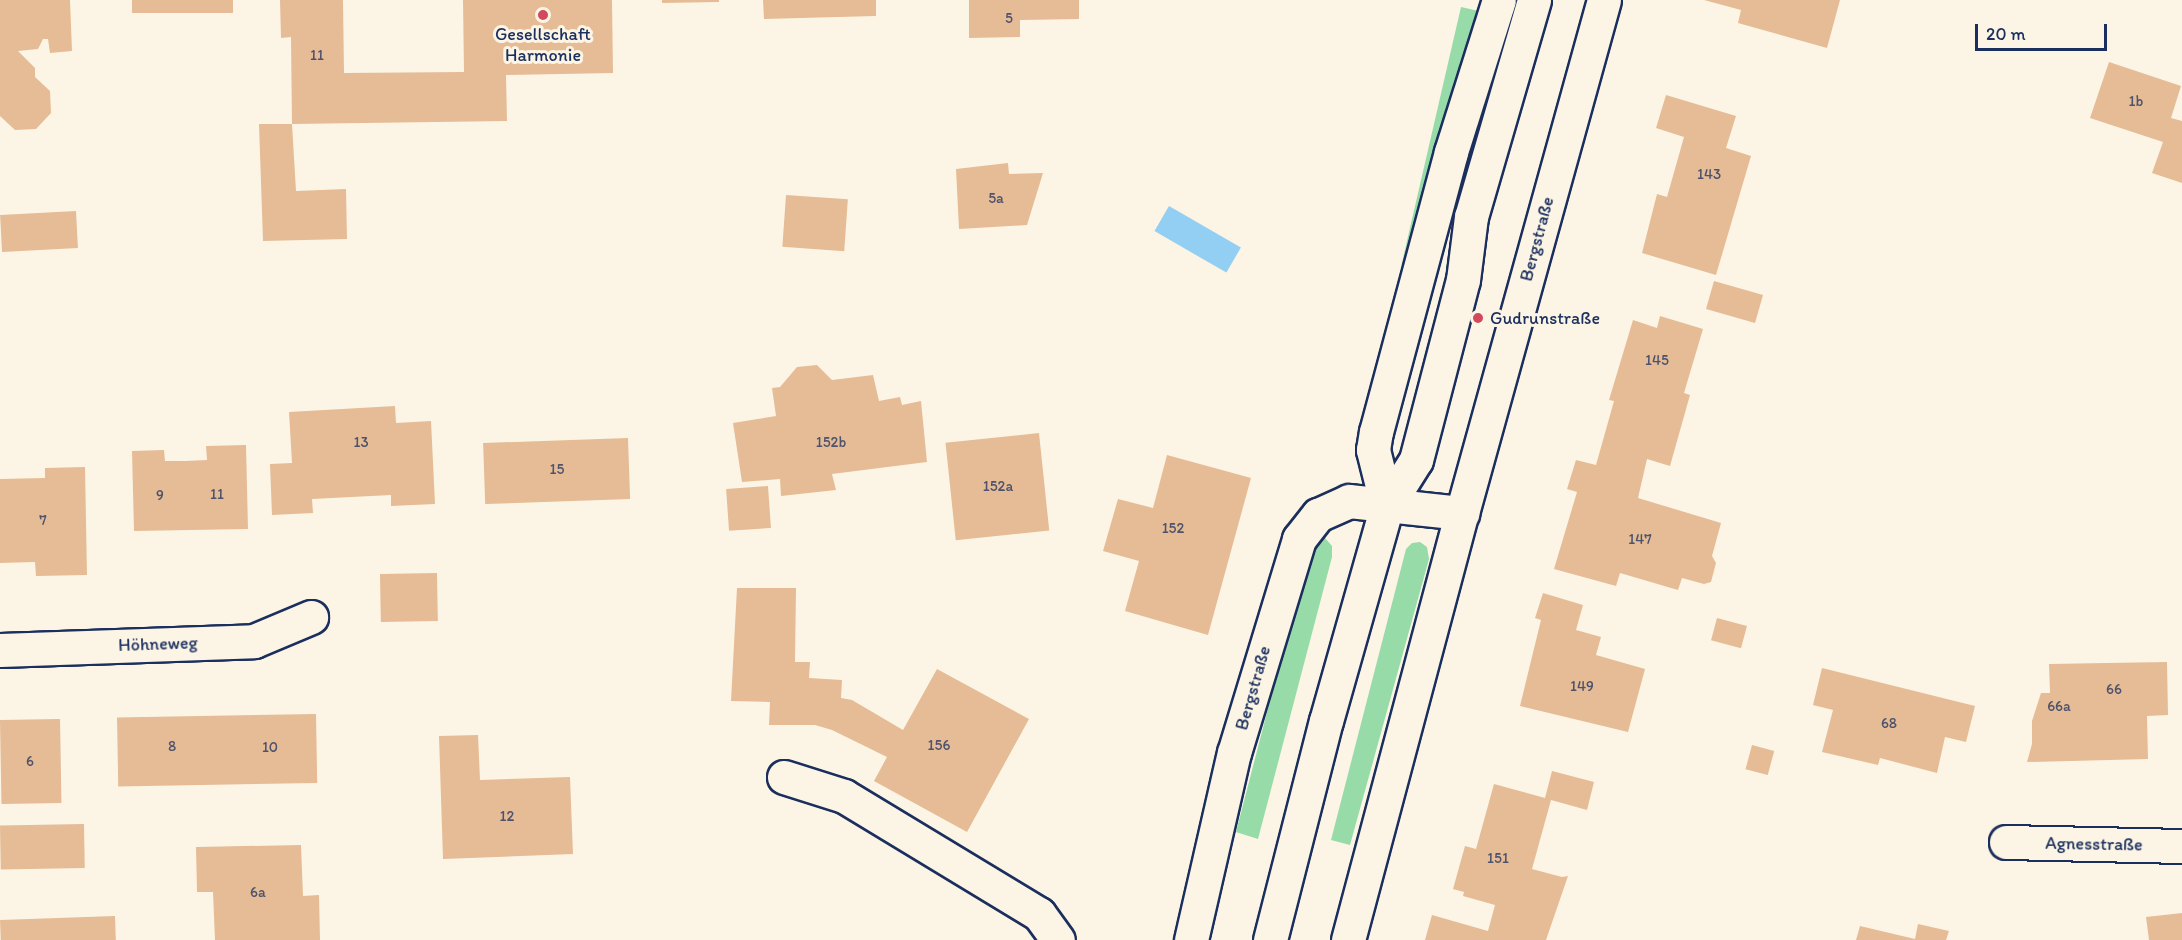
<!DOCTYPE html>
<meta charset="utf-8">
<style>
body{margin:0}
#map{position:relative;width:2182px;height:940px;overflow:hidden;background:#fcf5e5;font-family:Itim,sans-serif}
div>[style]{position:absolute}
.green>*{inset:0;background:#96dba8;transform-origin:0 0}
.water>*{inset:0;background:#93cef3;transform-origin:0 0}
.building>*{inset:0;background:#e5bc95;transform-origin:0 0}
.roads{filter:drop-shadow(2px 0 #1b2f5e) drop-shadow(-2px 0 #1b2f5e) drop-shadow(0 2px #1b2f5e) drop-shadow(0 -2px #1b2f5e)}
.minor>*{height:33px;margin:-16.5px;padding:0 16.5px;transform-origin:16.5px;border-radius:16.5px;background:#fcf5e5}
.dots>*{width:16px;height:16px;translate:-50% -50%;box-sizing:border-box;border:3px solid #fcf5e5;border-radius:50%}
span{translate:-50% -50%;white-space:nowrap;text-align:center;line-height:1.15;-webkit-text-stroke:6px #fcf5e5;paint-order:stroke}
.number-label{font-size:15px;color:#4e526c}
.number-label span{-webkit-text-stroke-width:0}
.poi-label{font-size:18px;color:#1b2f5e}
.left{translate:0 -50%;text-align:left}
.street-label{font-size:18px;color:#1b2f5e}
.scale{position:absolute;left:1975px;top:24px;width:132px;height:27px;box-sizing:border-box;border:3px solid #1b2f5e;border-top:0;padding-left:8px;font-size:18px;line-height:21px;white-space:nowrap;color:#1b2f5e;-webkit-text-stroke:4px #fcf5e5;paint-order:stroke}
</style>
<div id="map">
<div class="green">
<div style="left:1461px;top:7px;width:17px;height:265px;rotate:13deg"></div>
<div style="clip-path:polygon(1325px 538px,1332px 546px,1332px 557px,1258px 839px,1236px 832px,1309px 550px,1314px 541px)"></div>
<div style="clip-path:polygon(1420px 542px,1427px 547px,1429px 559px,1350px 845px,1331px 840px,1406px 549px,1412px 543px)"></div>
</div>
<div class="water">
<div style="left:1169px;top:206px;width:83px;height:29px;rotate:30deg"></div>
</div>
<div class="building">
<div style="clip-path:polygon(0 0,70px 0,72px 51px,50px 53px,48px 39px,43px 39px,38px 49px,18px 51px,35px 68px,35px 77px,50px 91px,51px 113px,36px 129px,15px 130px,0 116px)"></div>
<div style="left:132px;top:0;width:101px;height:13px"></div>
<div style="clip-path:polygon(280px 0,343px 0,344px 73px,464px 72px,463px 0,612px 0,613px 73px,506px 75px,507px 121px,292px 124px,296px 191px,346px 189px,347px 239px,263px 241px,259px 124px,292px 124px,291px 37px,281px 38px)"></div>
<div style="clip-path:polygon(662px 0,719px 0,719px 2px,662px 3px)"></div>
<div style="clip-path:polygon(763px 0,876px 0,876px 16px,764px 19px)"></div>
<div style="clip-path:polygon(969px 0,1079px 0,1079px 19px,1020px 20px,1020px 37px,969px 38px)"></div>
<div style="clip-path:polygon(1704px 0,1840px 0,1827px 48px,1738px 23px,1741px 10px)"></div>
<div style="clip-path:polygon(2109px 62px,2181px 86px,2171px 118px,2182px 121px,2182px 183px,2152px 173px,2163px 142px,2090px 118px)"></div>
<div style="clip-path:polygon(1666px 95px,1736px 116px,1726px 148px,1751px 156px,1716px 275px,1642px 253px,1657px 194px,1667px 197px,1684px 137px,1656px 128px)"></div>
<div style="clip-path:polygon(1008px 163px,1009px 174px,1043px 173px,1027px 225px,959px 229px,956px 169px)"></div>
<div style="left:786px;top:195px;width:62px;height:52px;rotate:4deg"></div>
<div style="left:76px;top:211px;width:37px;height:76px;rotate:87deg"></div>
<div style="left:1714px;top:281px;width:51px;height:29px;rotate:16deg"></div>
<div style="clip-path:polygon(1660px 316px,1703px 329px,1684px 393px,1690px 395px,1670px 466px,1647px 459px,1638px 498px,1721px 523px,1712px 556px,1716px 563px,1711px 582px,1704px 584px,1682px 578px,1678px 590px,1620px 573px,1616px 586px,1554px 569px,1577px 492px,1567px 489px,1576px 460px,1596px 465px,1614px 401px,1609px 400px,1633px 320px,1657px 328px)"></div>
<div style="clip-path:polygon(817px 365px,832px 380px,873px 375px,879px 401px,900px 397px,902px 405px,921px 401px,927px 462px,832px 474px,836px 490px,781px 496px,780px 479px,742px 482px,733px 423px,776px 416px,772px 388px,780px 387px,797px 367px)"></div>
<div style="clip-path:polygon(395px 406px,396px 423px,431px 421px,435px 504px,391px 506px,391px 495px,312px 499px,313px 513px,272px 515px,270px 464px,292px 463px,289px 412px)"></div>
<div style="left:1039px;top:433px;width:98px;height:94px;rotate:84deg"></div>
<div style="left:628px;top:438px;width:61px;height:145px;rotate:88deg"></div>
<div style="clip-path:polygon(246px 445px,248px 529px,134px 531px,132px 451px,164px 450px,165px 461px,186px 461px,207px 460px,206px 446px)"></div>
<div style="clip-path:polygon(1167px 455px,1251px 478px,1208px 635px,1125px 611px,1139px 561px,1103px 551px,1118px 499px,1153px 508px)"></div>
<div style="clip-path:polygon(85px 467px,87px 575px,36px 576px,35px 562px,0 563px,0 479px,45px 478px,45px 468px)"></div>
<div style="left:768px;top:486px;width:42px;height:42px;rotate:86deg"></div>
<div style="left:437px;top:573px;width:48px;height:57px;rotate:89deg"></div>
<div style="clip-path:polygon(737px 588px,796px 588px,795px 662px,810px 662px,809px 678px,842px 680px,841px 698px,852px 700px,903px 730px,937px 669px,1029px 719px,967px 832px,874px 781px,887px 757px,832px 730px,815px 725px,769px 725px,770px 702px,731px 701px)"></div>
<div style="clip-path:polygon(1543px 593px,1583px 605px,1576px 630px,1601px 637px,1596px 655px,1645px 669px,1628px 732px,1520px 706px,1541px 620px,1535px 618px)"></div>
<div style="left:1717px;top:618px;width:31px;height:23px;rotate:15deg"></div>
<div style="clip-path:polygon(2167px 662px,2168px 715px,2147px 716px,2148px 759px,2027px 762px,2032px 744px,2032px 721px,2041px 693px,2050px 693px,2049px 664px)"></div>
<div style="clip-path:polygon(1822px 668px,1975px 706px,1966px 742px,1945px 737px,1937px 773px,1880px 758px,1878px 765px,1822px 752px,1833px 710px,1813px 705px)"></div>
<div style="left:316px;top:714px;width:69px;height:199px;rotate:89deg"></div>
<div style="left:60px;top:719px;width:84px;height:60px;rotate:89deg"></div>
<div style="clip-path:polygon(478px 735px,480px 780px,570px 777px,573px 854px,443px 859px,439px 736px)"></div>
<div style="left:1752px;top:745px;width:23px;height:25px;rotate:15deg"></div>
<div style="clip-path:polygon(1552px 771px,1594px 782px,1587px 810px,1551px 800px,1532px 869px,1562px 877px,1568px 876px,1546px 940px,1425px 940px,1432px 915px,1488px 931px,1495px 905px,1463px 896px,1464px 892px,1453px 889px,1465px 846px,1476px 849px,1494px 784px,1545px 798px)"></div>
<div style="left:84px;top:824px;width:44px;height:84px;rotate:89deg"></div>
<div style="clip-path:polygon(301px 845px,303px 896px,319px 895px,320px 940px,215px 940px,213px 892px,197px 892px,196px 847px)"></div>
<div style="clip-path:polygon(2182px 913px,2182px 940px,2149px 940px,2146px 917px)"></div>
<div style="left:115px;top:916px;width:24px;height:115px;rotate:88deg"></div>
<div style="clip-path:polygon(1918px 924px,1949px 931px,1946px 940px,1856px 940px,1860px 926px,1915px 939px)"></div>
</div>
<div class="roads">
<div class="minor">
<div style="left:1387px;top:506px;width:58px;rotate:-104deg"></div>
<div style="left:1373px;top:450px;width:18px;rotate:-81deg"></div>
<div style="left:1376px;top:432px;width:290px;rotate:-75deg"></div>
<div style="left:1451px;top:152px;width:159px;rotate:-72.5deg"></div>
<div style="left:0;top:650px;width:254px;rotate:-2deg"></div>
<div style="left:254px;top:641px;width:62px;rotate:-22.8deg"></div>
<div style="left:784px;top:777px;width:63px;rotate:17.6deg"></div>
<div style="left:844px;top:796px;width:228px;rotate:31.2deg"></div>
<div style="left:1039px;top:914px;width:32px;rotate:54deg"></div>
<div style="left:2006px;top:842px;width:176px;rotate:1.3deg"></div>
<div style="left:1191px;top:940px;width:192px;rotate:-77.1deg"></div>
<div style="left:1234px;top:753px;width:224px;rotate:-73.1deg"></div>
<div style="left:1299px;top:539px;width:31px;rotate:-52deg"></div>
<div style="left:1318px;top:515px;width:34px;rotate:-24deg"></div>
<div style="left:1349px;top:501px;width:114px;rotate:6.1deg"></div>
<div style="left:1270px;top:940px;width:226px;rotate:-75.7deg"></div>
<div style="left:1326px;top:721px;width:223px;rotate:-74.2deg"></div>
<div style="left:1387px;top:506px;width:54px;rotate:-57.8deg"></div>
<div style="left:1416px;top:460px;width:186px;rotate:-75.4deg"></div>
<div style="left:1463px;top:280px;width:64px;rotate:-82.8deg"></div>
<div style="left:1471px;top:217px;width:226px;rotate:-73.8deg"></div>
<div style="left:1348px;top:940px;width:442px;rotate:-75.1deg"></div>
<div style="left:1462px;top:513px;width:532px;rotate:-74.53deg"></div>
</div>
</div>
<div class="dots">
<div style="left:543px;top:15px;background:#d1495b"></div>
<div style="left:1478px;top:318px;background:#d1495b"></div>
</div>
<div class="number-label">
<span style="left:1009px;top:19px">5</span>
<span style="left:317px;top:56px">11</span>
<span style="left:2136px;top:102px">1b</span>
<span style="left:1709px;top:175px">143</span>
<span style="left:996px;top:199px">5a</span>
<span style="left:1657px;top:361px">145</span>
<span style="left:361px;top:443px">13</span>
<span style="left:831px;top:443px">152b</span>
<span style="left:557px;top:470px">15</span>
<span style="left:998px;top:487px">152a</span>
<span style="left:217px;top:495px">11</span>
<span style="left:160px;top:496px">9</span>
<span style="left:43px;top:521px">7</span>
<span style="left:1173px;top:529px">152</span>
<span style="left:1640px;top:540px">147</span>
<span style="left:1582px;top:687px">149</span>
<span style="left:2114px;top:690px">66</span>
<span style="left:2059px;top:707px">66a</span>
<span style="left:1889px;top:724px">68</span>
<span style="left:939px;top:746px">156</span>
<span style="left:172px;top:747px">8</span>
<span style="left:270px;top:748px">10</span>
<span style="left:30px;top:762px">6</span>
<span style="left:507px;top:817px">12</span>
<span style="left:1498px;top:859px">151</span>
<span style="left:258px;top:893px">6a</span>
</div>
<div class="poi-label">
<span style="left:543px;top:45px">Gesellschaft<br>Harmonie</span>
<span class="left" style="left:1490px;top:318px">Gudrunstraße</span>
</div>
<div class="street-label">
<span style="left:1537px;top:239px;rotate:-75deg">Bergstraße</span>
<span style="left:158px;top:644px;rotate:-2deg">Höhneweg</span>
<span style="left:1253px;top:688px;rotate:-74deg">Bergstraße</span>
<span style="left:2094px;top:844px;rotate:1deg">Agnesstraße</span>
</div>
<div class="scale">20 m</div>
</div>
